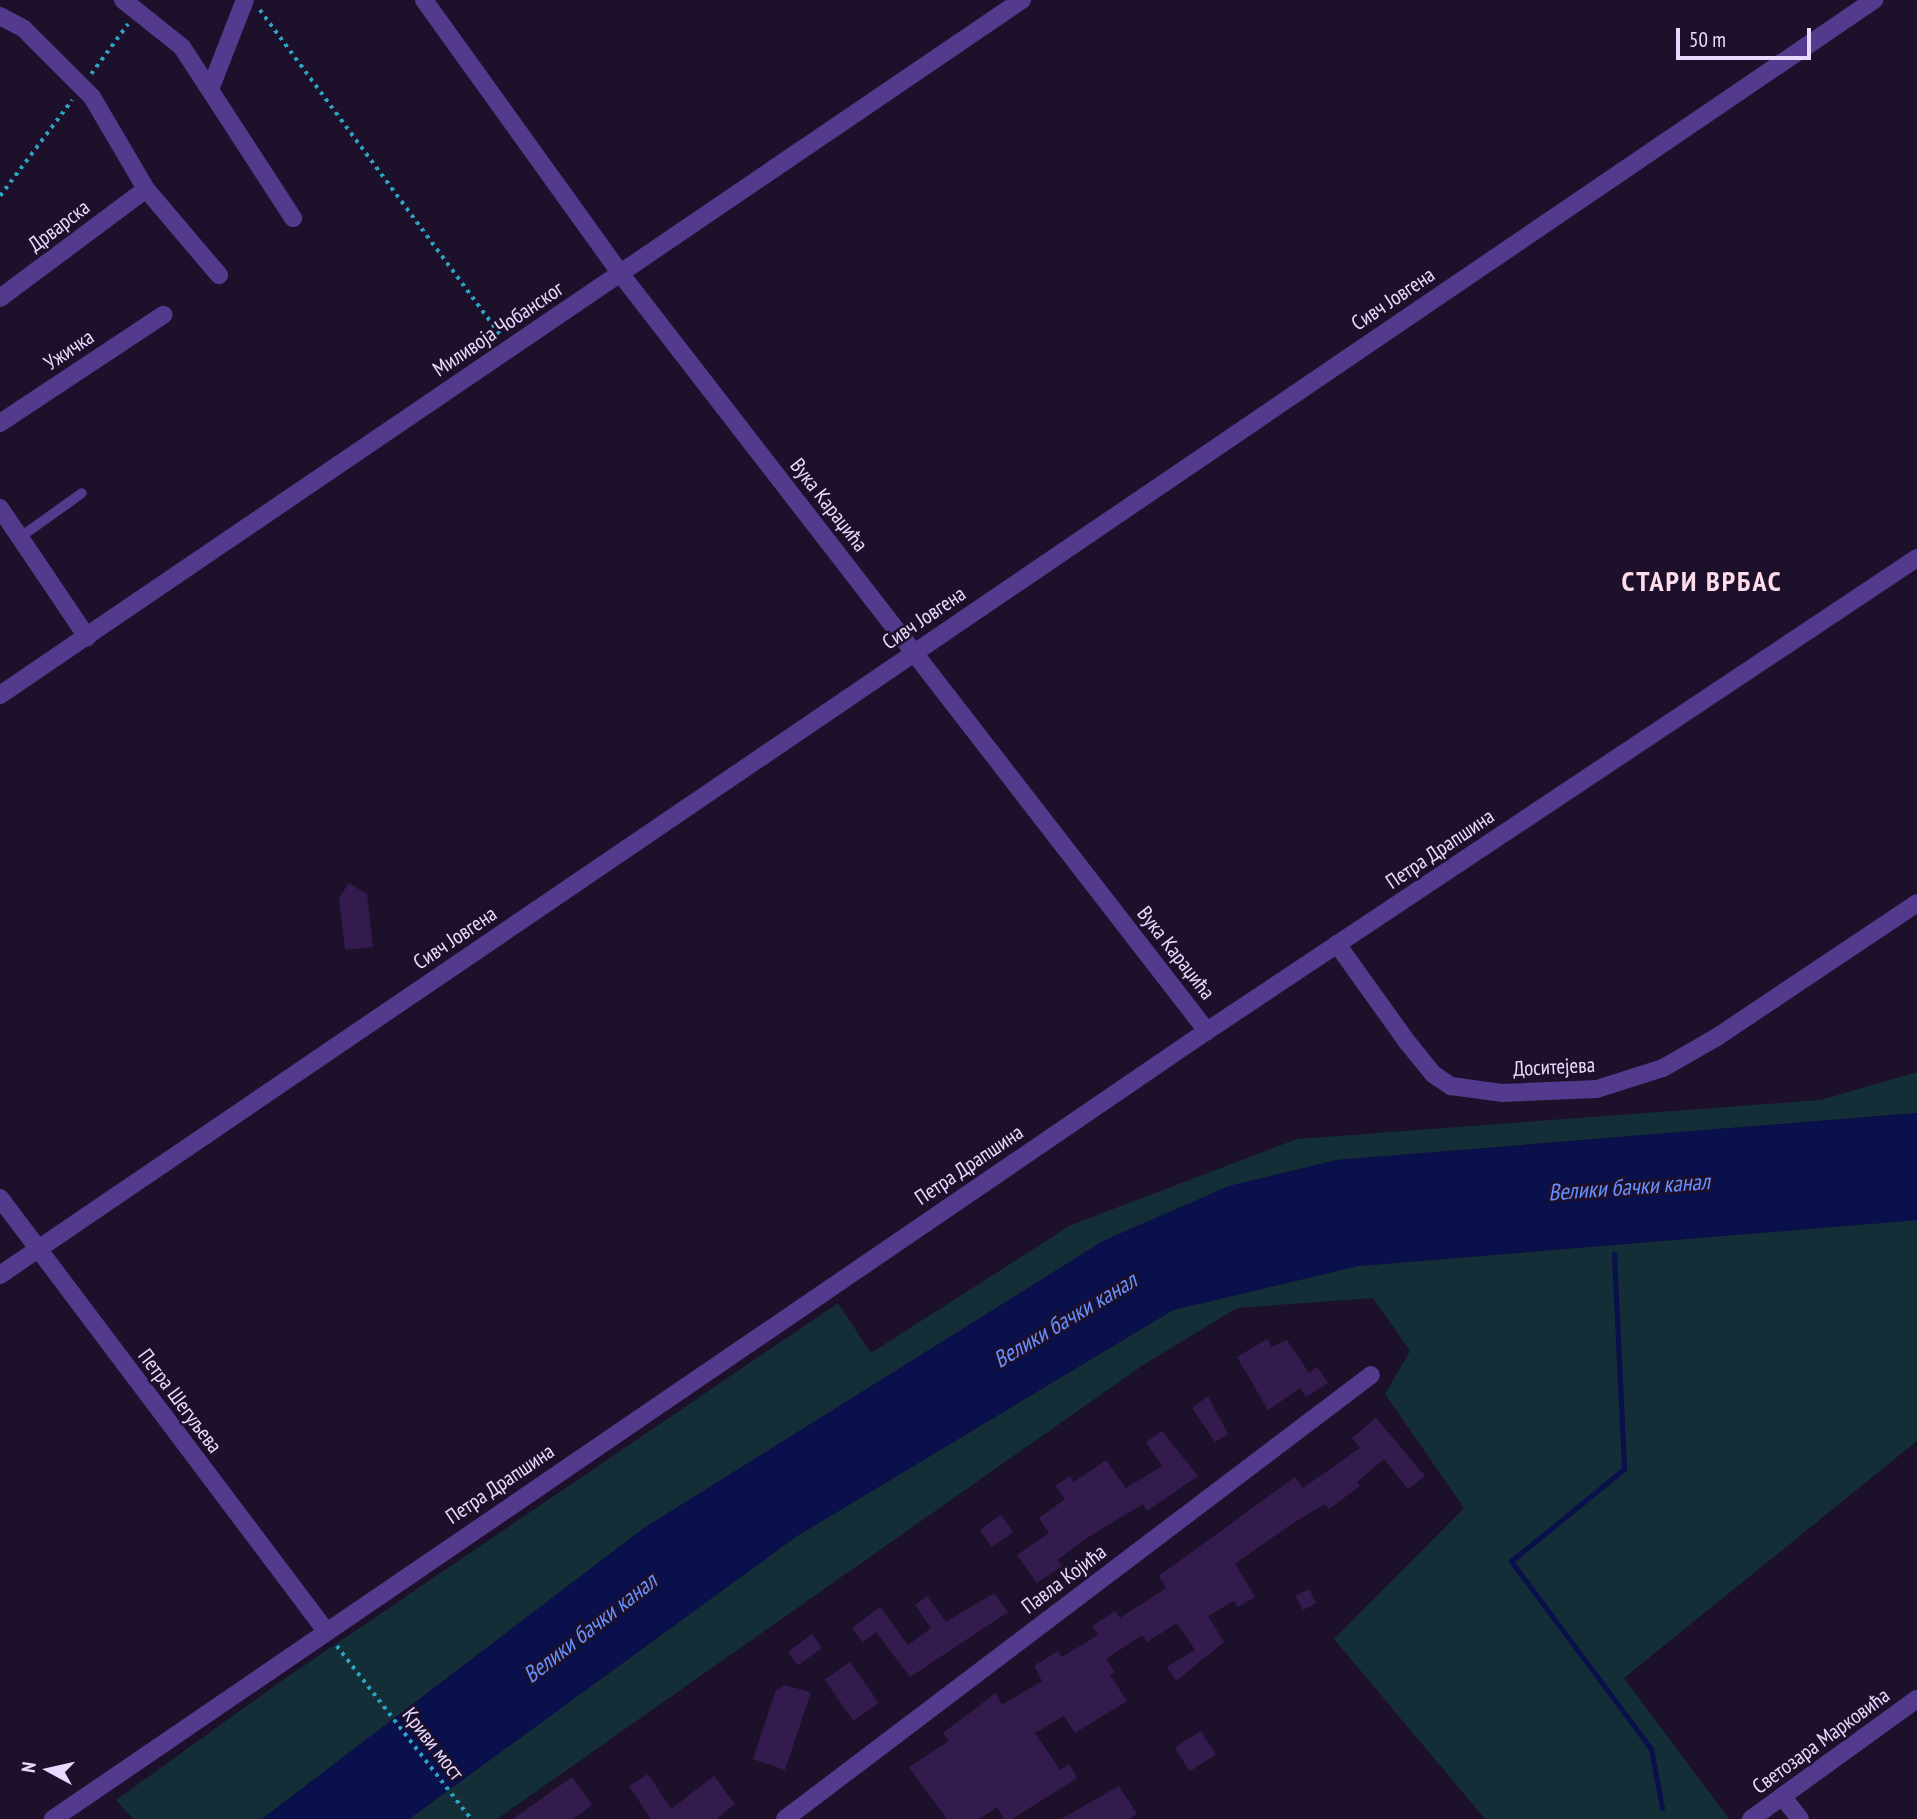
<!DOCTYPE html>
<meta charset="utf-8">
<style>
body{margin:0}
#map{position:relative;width:1917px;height:1819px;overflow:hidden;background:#1c102b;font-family:"PT Sans Narrow",sans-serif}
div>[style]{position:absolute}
.green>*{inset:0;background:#132e36}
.water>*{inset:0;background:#09104b}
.stream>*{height:5px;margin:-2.5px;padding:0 2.5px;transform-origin:2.5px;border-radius:2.5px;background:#09104b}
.building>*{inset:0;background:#331c4d;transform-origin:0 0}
.path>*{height:3.5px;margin-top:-1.75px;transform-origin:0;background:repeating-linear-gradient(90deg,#2ca3c1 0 3.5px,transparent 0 8.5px)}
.service>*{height:10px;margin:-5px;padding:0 5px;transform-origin:5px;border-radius:5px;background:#533a8c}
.minor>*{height:18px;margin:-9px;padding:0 9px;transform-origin:9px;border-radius:9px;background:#533a8c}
span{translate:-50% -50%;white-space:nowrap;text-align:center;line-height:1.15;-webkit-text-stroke:5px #1c102b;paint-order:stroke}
.street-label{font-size:21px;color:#e8daff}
.water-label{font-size:23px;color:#6891ff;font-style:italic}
.district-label{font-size:28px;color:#ffdce9;font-weight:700;letter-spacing:2px}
.north{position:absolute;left:14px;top:1735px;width:70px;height:70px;-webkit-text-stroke:5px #1c102b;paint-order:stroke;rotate:278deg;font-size:19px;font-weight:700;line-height:28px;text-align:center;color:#e8daff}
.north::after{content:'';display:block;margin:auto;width:24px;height:32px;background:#e8daff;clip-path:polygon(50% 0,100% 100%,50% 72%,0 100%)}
.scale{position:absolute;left:1676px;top:28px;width:135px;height:32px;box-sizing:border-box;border:4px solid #e8daff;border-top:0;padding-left:9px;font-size:21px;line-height:24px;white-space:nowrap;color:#e8daff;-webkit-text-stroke:5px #1c102b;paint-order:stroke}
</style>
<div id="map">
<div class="green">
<div style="clip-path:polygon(1917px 1072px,1917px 1113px,1337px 1160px,1229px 1186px,1103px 1241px,644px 1528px,262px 1819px,133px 1819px,116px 1800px,280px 1682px,838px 1303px,871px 1353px,1071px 1225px,1297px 1139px,1821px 1100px)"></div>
<div style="clip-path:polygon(1917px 1220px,1917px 1441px,1624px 1678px,1729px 1819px,1485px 1819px,1334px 1639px,1464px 1508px,1385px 1394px,1410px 1351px,1373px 1298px,1237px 1308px,1143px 1365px,497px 1819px,409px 1819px,797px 1536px,1173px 1310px,1358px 1266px)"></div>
</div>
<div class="water">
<div style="clip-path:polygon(1917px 1113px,1917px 1220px,1358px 1266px,1173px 1310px,797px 1536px,409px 1819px,262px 1819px,644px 1528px,1103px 1241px,1229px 1186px,1337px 1160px)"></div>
</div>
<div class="stream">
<div style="left:1614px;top:1254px;width:215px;rotate:87.3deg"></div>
<div style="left:1624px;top:1469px;width:146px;rotate:140.8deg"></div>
<div style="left:1511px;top:1561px;width:234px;rotate:53.3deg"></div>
<div style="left:1651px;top:1749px;width:60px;rotate:79.4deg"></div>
</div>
<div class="building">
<div style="clip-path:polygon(349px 883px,367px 894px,373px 947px,345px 950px,339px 898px)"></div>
<div style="clip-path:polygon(1267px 1339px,1272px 1347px,1287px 1340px,1309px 1373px,1317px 1367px,1328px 1383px,1306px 1397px,1300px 1388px,1268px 1410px,1237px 1357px)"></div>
<div style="clip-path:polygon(1208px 1396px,1228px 1434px,1215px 1442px,1192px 1408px)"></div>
<div style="clip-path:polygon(1376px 1418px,1425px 1476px,1408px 1489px,1384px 1459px,1357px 1482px,1360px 1486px,1329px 1509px,1325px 1504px,1293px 1523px,1235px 1564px,1255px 1597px,1238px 1607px,1234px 1601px,1208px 1616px,1224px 1642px,1176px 1681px,1167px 1667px,1195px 1650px,1177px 1623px,1147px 1642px,1142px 1635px,1106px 1659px,1115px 1672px,1110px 1675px,1127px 1701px,1075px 1733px,1064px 1716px,1035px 1733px,1060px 1770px,1069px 1764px,1077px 1778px,1012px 1819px,1004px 1819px,997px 1807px,979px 1819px,947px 1819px,909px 1767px,949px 1741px,943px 1733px,996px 1693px,1002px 1705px,1042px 1681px,1034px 1666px,1058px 1651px,1062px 1657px,1098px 1635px,1092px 1626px,1115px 1611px,1120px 1618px,1166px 1588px,1159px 1576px,1295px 1477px,1303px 1488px,1360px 1448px,1352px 1438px)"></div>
<div style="clip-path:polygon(1162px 1431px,1198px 1476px,1147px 1511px,1143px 1504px,1090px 1536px,1057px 1560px,1062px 1566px,1037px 1583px,1017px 1555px,1049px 1533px,1039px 1518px,1065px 1499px,1055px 1486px,1070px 1476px,1074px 1482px,1106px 1460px,1126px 1488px,1162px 1466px,1146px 1442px)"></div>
<div style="left:1001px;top:1515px;width:21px;height:26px;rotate:55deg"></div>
<div style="left:1309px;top:1589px;width:16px;height:15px;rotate:63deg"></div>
<div style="clip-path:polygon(994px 1593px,1008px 1612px,910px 1677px,876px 1632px,863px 1642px,852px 1628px,880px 1607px,908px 1645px,931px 1628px,915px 1605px,927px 1596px,946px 1622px)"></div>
<div style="left:812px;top:1634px;width:17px;height:30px;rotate:54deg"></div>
<div style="left:850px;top:1662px;width:50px;height:31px;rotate:55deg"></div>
<div style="clip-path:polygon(784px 1685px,811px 1692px,785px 1770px,753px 1759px,776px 1690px)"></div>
<div style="left:1201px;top:1731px;width:28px;height:31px;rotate:58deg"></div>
<div style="clip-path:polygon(648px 1774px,671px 1809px,714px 1776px,735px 1804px,716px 1819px,651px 1819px,629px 1786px)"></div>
<div style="clip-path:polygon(572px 1777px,592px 1805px,573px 1819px,513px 1819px)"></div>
<div style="clip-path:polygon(1119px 1786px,1137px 1814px,1129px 1819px,1061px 1819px)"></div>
</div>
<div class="path">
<div style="left:260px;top:10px;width:405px;rotate:53.5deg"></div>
<div style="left:91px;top:74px;width:62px;rotate:-53.5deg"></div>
<div style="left:0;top:196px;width:120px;rotate:-53.1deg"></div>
<div style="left:337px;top:1646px;width:219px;rotate:52.2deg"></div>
</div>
<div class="service">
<div style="left:19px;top:538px;width:77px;rotate:-35.5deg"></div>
</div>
<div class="minor">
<div style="left:123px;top:0;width:75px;rotate:38.5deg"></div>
<div style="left:182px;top:47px;width:204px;rotate:57deg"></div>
<div style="left:424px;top:0;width:336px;rotate:54.3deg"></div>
<div style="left:620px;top:273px;width:959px;rotate:52.25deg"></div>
<div style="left:0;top:16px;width:27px;rotate:28deg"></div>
<div style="left:24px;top:29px;width:96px;rotate:45deg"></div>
<div style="left:92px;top:97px;width:107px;rotate:59.6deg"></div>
<div style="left:146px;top:189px;width:113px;rotate:49.7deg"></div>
<div style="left:211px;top:87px;width:93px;rotate:-68.7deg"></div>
<div style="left:0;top:298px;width:182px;rotate:-36.7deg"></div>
<div style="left:0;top:423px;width:196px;rotate:-33.5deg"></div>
<div style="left:0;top:508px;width:156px;rotate:56deg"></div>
<div style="left:0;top:695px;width:1236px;rotate:-34.22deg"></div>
<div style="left:1337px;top:944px;width:122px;rotate:54.4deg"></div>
<div style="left:1408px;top:1043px;width:40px;rotate:51deg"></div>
<div style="left:1433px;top:1074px;width:22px;rotate:34deg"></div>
<div style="left:1451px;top:1086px;width:51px;rotate:7.8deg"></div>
<div style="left:1502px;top:1093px;width:95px;rotate:-2.4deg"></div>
<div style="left:1597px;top:1089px;width:69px;rotate:-17.7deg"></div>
<div style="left:1663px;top:1068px;width:62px;rotate:-29.9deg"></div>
<div style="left:1717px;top:1037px;width:241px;rotate:-33.8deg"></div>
<div style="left:0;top:1198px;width:542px;rotate:53.02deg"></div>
<div style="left:0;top:1275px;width:2267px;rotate:-34.23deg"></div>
<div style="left:1782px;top:1796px;width:29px;rotate:52deg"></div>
<div style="left:53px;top:1819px;width:1397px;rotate:-34.33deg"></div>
<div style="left:1207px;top:1031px;width:853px;rotate:-33.67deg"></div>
<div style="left:785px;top:1819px;width:735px;rotate:-37.15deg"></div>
<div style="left:1751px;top:1819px;width:205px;rotate:-35.9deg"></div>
</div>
<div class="street-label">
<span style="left:59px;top:226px;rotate:-37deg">Дрварска</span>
<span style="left:1393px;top:299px;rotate:-34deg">Сивч Јовгена</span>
<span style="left:498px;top:329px;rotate:-34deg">Миливоја Чобанског</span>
<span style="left:69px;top:350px;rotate:-34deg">Ужичка</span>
<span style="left:829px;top:505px;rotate:52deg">Вука Караџића</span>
<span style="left:924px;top:618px;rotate:-34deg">Сивч Јовгена</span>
<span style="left:1440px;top:849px;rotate:-34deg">Петра Драпшина</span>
<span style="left:455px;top:938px;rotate:-34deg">Сивч Јовгена</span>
<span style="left:1176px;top:953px;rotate:52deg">Вука Караџића</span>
<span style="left:1554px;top:1067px;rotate:-3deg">Доситејева</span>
<span style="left:969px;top:1165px;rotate:-34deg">Петра Драпшина</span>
<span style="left:180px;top:1401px;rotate:53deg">Петра Шегуљева</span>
<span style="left:500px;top:1484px;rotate:-34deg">Петра Драпшина</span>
<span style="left:1064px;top:1579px;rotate:-37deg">Павла Којића</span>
<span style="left:1821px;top:1741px;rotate:-36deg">Светозара Марковића</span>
<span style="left:433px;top:1744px;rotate:52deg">Криви мост</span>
</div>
<div class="water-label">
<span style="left:1629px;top:1187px;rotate:-4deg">Велики бачки канал</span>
<span style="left:1065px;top:1320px;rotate:-31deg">Велики бачки канал</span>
<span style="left:590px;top:1628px;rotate:-38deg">Велики бачки канал</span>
</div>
<div class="district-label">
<span style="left:1702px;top:581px">СТАРИ ВРБАС</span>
</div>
<div class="north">N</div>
<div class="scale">50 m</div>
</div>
